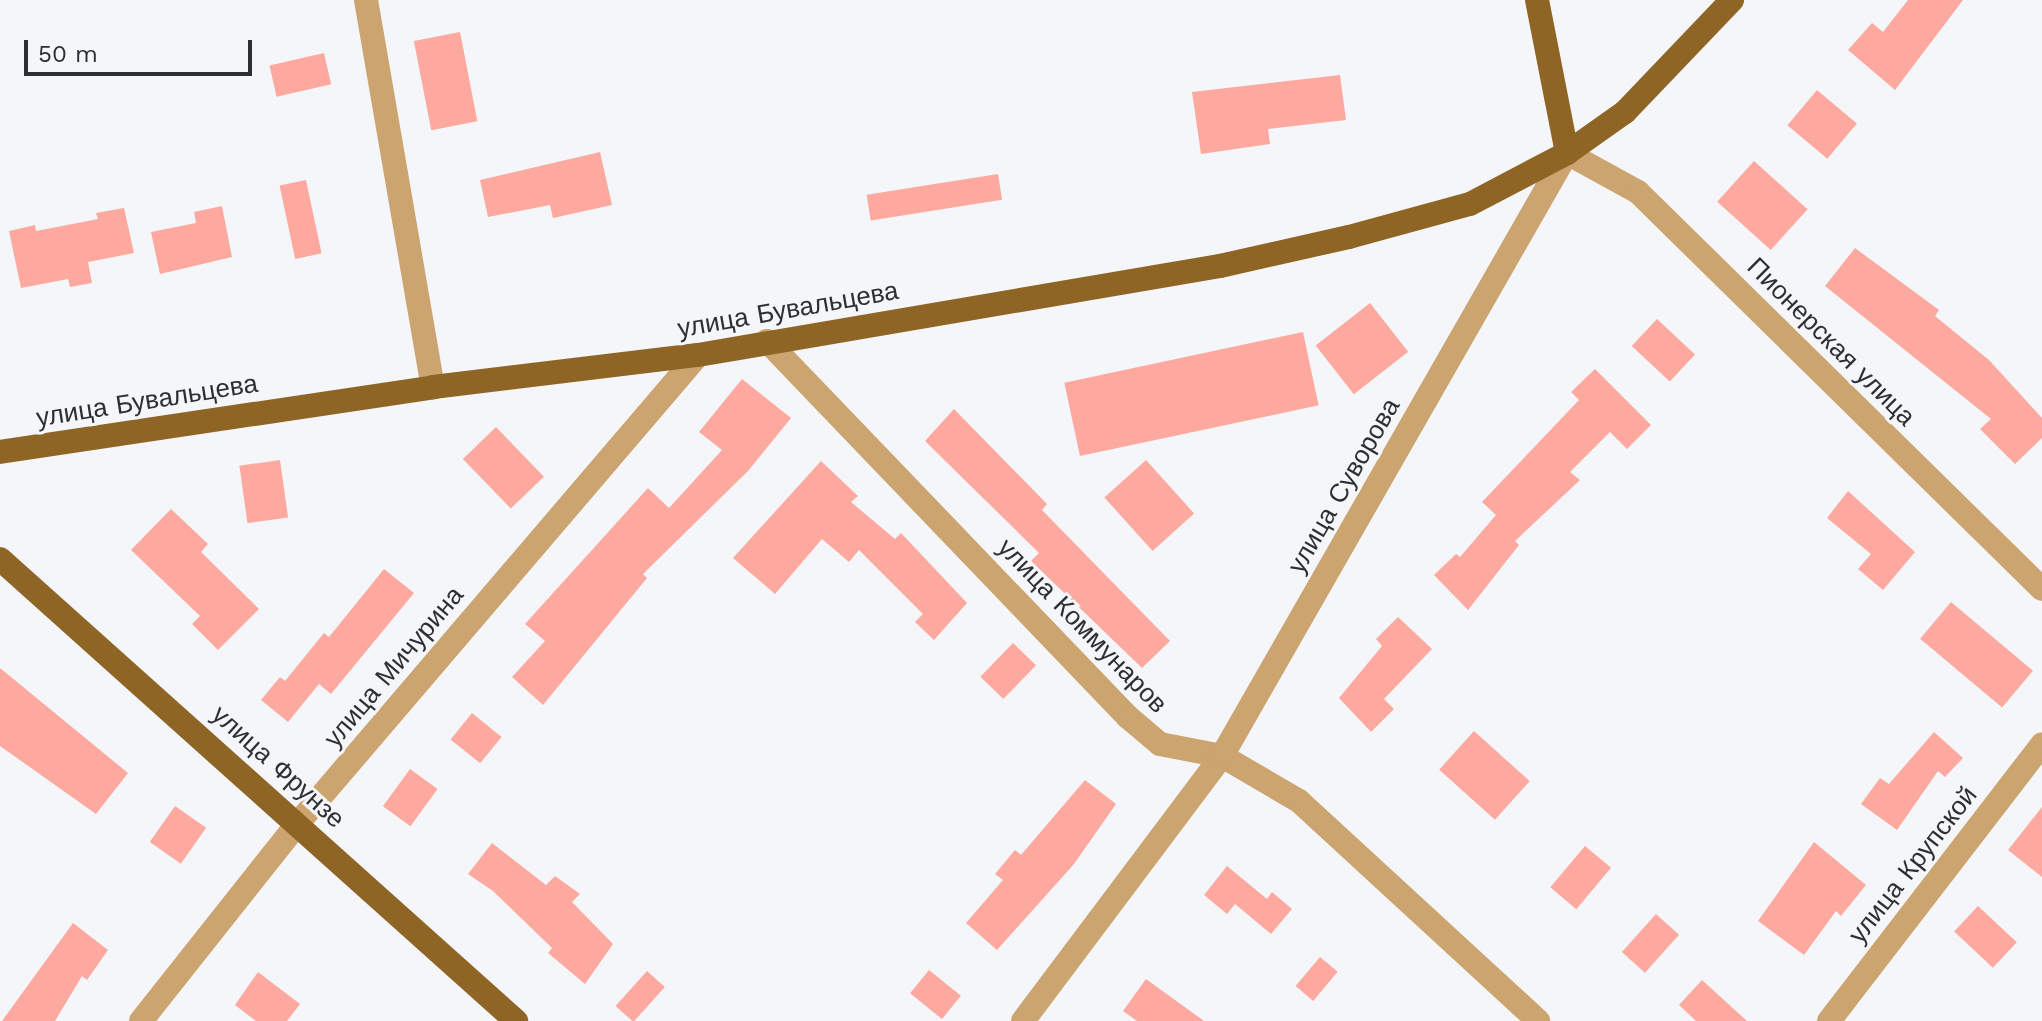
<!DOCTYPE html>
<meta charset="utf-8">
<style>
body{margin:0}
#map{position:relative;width:2042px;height:1021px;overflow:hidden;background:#f4f6fa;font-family:"Work Sans",sans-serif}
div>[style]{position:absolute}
.building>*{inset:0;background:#fda99f;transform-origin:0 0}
.minor>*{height:24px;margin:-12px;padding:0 12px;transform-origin:12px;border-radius:12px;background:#cca46f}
.major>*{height:24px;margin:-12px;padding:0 12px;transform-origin:12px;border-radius:12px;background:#8f6526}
span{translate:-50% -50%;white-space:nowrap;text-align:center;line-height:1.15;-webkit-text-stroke:6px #f4f6fa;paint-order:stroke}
.street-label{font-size:26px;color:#2e2f30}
.scale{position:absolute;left:24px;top:40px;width:228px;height:36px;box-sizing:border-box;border:4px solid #2e2f30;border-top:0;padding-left:10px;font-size:24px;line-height:28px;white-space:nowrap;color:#2e2f30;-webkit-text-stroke:6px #f4f6fa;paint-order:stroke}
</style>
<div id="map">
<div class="building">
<div style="clip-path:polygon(1908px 0,1963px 0,1895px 90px,1848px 50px,1872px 23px,1883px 32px)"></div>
<div style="left:460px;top:32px;width:91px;height:47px;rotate:79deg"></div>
<div style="left:324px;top:53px;width:32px;height:56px;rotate:77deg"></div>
<div style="clip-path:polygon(1340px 75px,1346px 120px,1268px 129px,1270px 144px,1201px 154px,1192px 92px)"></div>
<div style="left:1817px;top:90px;width:52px;height:46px;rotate:40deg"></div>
<div style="clip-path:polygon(600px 152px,612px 205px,553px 218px,550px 205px,488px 217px,480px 180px)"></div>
<div style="left:1754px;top:161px;width:72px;height:55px;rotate:42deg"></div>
<div style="left:998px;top:174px;width:26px;height:133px;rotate:81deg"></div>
<div style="left:306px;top:180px;width:75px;height:27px;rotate:78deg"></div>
<div style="clip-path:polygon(222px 206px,232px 257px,160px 274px,151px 232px,196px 223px,194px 212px)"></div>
<div style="clip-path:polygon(124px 208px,134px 253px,88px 262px,92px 283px,70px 287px,68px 279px,21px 288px,9px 231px,35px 225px,36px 231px,98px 219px,96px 213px)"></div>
<div style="clip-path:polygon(1855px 248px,1939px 310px,1935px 316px,1989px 360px,2042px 418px,2042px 438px,2015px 464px,1980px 429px,1991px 419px,1825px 286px)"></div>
<div style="left:1370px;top:303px;width:62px;height:69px;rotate:52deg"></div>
<div style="left:1657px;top:319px;width:52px;height:37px;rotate:43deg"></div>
<div style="left:1303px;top:332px;width:75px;height:244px;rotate:78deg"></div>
<div style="clip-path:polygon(1595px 369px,1651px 425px,1627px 449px,1610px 432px,1570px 472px,1580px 480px,1515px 541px,1519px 545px,1468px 610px,1434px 575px,1456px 554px,1460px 557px,1496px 515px,1482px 502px,1579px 400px,1571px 392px)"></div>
<div style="clip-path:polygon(742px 379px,791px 418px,748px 471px,643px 574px,647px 578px,543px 705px,512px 677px,545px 641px,525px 624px,648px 488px,669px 508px,722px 450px,699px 432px)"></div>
<div style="clip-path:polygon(954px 409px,1047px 504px,1042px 510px,1170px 641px,1142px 668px,1031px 561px,1039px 553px,925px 441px)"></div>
<div style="left:496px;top:427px;width:69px;height:46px;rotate:46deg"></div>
<div style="left:280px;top:460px;width:58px;height:41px;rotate:82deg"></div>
<div style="left:1146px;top:460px;width:72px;height:56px;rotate:48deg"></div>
<div style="clip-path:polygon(821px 461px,858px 496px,851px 502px,895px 539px,901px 533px,967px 603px,934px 640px,915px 622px,923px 614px,859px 550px,849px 562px,822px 539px,775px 594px,733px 558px)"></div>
<div style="clip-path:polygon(1848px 491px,1915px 552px,1883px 590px,1858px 569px,1871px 554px,1827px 518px)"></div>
<div style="clip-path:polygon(171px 509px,208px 544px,201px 552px,259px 609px,218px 650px,192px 624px,200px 616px,131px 550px)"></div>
<div style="clip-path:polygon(384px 569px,414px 593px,331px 694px,319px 684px,288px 722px,261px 700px,280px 677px,285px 681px,324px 633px,329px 637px)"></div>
<div style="left:1951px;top:602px;width:107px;height:48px;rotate:40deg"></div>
<div style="clip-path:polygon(1398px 617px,1432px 649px,1384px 699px,1394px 709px,1371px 732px,1339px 698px,1382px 646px,1376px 639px)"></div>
<div style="left:1013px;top:643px;width:32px;height:47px;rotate:44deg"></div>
<div style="clip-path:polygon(0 668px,128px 773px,96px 814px,0 746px)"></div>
<div style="left:472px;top:713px;width:38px;height:34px;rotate:39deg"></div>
<div style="left:1474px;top:731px;width:75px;height:52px;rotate:42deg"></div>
<div style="clip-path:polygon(1934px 732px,1963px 758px,1945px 777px,1938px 771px,1897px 830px,1861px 804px,1880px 778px,1889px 784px)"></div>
<div style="left:410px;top:769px;width:34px;height:46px;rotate:36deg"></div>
<div style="clip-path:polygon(1085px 780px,1116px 804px,1074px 864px,997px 950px,966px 923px,1003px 880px,995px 874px,1015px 850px,1021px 855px)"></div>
<div style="left:175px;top:806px;width:38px;height:44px;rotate:35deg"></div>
<div style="clip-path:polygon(2042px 807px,2042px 877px,2008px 850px)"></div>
<div style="clip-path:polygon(1814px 842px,1866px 885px,1841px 916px,1836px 911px,1804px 955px,1758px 921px)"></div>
<div style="clip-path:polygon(492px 843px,546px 885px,555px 876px,580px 894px,572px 902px,613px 944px,585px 984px,548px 953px,552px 948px,493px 891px,468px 874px)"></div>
<div style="left:1585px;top:846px;width:34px;height:54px;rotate:40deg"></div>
<div style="clip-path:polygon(1227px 866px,1267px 899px,1272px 892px,1292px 909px,1271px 934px,1235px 904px,1227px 914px,1204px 895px)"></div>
<div style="left:1978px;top:906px;width:53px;height:35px;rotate:43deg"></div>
<div style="left:1656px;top:914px;width:31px;height:51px;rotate:42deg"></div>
<div style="clip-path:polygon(73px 923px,108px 950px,87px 980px,82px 976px,55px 1021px,2px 1021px)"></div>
<div style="left:1320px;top:957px;width:23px;height:38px;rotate:40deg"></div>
<div style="left:929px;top:970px;width:41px;height:30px;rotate:39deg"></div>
<div style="left:647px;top:971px;width:24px;height:47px;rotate:42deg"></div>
<div style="clip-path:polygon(258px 972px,300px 1004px,287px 1021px,256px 1021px,235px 1005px)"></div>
<div style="clip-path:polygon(1146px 979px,1204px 1021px,1137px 1021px,1123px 1011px)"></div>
<div style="clip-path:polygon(1702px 980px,1747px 1021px,1696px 1021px,1679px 1005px)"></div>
</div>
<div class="minor">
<div style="left:366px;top:0;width:393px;rotate:80.2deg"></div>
<div style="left:767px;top:341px;width:521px;rotate:46.17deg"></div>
<div style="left:1128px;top:717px;width:42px;rotate:40.2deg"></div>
<div style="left:1160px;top:744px;width:63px;rotate:11deg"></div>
<div style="left:1222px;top:756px;width:89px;rotate:30.3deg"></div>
<div style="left:1299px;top:801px;width:325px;rotate:42.6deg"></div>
<div style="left:141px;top:1021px;width:254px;rotate:-51.6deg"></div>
<div style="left:299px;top:822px;width:614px;rotate:-49.49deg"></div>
<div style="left:1023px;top:1021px;width:331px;rotate:-53.1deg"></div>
<div style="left:1222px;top:756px;width:695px;rotate:-60.22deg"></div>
<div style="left:1567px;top:153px;width:81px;rotate:28.8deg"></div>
<div style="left:1638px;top:192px;width:566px;rotate:44.5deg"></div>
<div style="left:1829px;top:1021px;width:349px;rotate:-52.4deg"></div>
</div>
<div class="major">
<div style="left:1537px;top:0;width:156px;rotate:78.9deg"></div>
<div style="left:0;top:452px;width:438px;rotate:-8.5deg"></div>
<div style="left:433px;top:387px;width:267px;rotate:-6.9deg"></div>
<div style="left:698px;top:355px;width:530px;rotate:-9.68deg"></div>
<div style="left:1220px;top:266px;width:132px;rotate:-12.7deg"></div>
<div style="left:1349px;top:237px;width:125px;rotate:-15.3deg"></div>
<div style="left:1470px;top:204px;width:110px;rotate:-27.7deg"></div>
<div style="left:1567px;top:153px;width:71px;rotate:-35.3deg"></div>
<div style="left:1625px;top:112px;width:155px;rotate:-46.3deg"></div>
<div style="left:0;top:559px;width:693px;rotate:41.84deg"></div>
</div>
<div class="street-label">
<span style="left:788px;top:310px;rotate:-10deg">улица Бувальцева</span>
<span style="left:1831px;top:342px;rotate:45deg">Пионерская улица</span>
<span style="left:147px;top:401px;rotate:-9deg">улица Бувальцева</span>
<span style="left:1344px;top:486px;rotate:-60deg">улица Суворова</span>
<span style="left:1082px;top:626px;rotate:46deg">улица Коммунаров</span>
<span style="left:394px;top:667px;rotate:-50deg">улица Мичурина</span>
<span style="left:278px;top:767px;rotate:42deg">улица Фрунзе</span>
<span style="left:1913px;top:865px;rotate:-52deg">улица Крупской</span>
</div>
<div class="scale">50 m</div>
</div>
